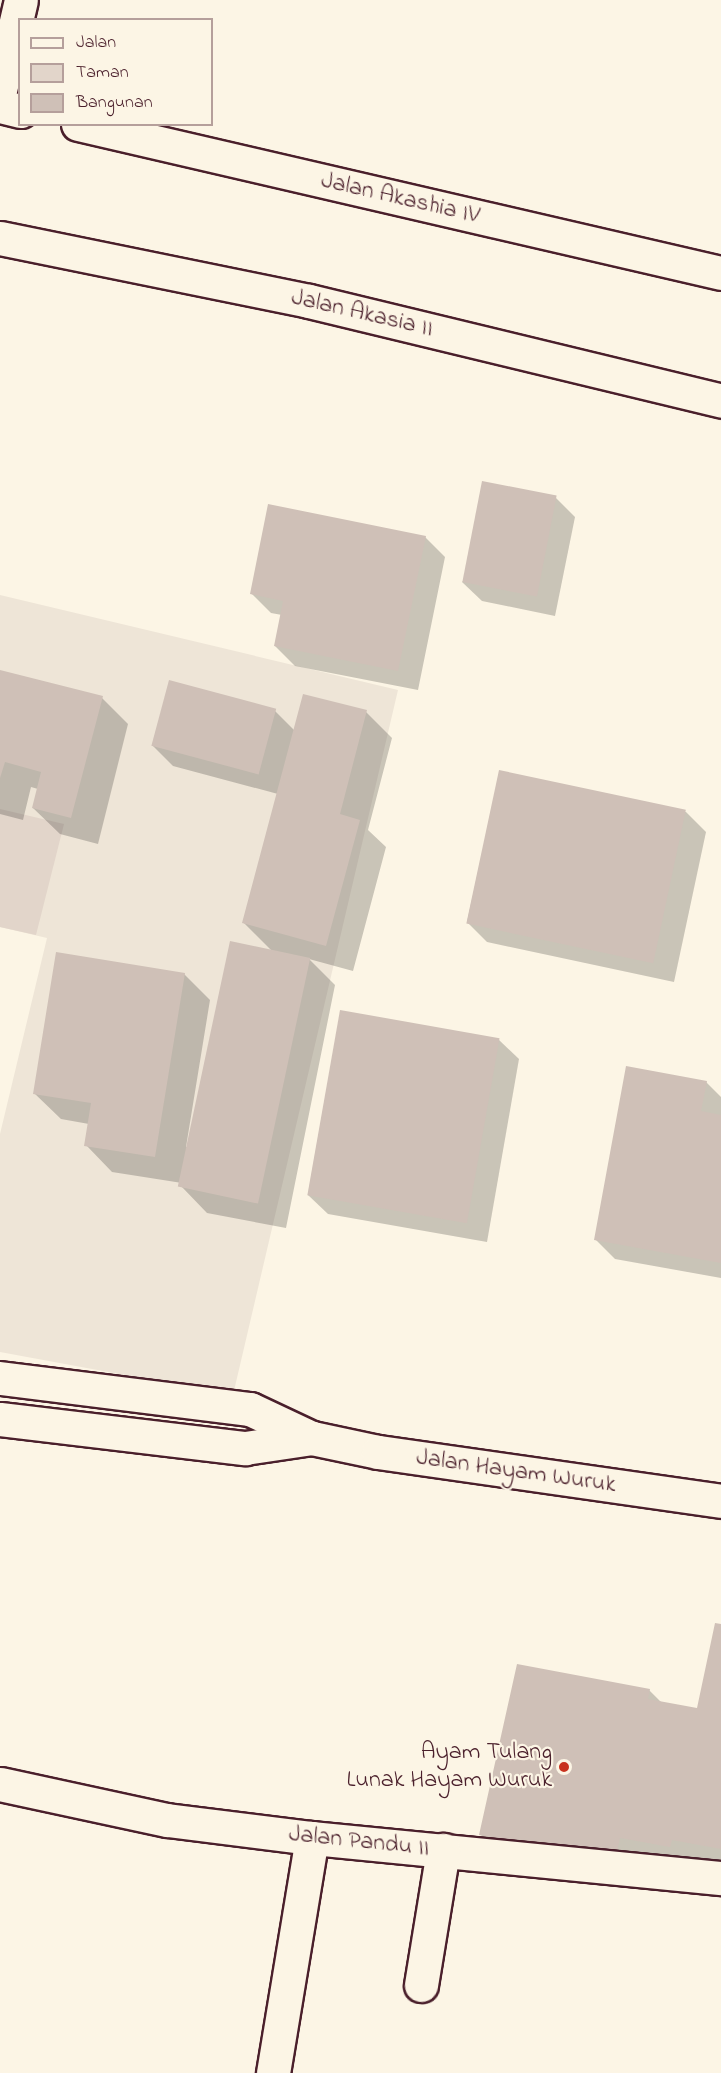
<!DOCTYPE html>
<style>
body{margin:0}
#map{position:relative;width:721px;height:2073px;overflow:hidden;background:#fcf5e5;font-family:"Indie Flower",sans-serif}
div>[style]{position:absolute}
.built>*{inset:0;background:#eee5d7}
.green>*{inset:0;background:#e2d5ca}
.shadow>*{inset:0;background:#0003}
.building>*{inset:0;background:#cfc0b7;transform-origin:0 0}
.roads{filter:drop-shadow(2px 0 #4a1f2b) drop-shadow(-2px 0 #4a1f2b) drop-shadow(0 2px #4a1f2b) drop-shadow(0 -2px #4a1f2b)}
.street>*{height:33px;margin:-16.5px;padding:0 16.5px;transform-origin:16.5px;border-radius:16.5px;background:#fcf5e5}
.secondary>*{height:33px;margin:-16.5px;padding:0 16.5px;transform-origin:16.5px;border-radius:16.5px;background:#fcf5e5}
.dots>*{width:16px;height:16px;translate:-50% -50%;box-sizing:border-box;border:3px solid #fcf5e5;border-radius:50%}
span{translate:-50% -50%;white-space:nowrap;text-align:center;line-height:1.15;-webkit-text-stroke:4.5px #fcf5e5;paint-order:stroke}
.street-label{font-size:24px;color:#4a1f2b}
.poi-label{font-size:24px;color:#4a1f2b}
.right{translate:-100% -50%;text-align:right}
.legend{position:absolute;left:18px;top:18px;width:195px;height:108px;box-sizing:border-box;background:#fcf5e5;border:2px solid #b59f9b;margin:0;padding:8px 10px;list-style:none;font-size:18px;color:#4a1f2b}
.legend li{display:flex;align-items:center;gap:12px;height:30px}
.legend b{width:30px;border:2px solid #b59f9b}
</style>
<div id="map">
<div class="built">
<div style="clip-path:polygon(0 595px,398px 690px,233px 1395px,0 1352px,0 1134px,47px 938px,0 927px)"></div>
</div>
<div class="green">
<div style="clip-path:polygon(0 809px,64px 824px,36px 935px,0 927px)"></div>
</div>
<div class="shadow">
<div style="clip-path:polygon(555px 497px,575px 517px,555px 616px,482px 601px,462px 582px)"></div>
<div style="clip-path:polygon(425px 537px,445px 557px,418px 690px,295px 666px,275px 646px,282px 615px,271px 613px,251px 593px)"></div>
<div style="clip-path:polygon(0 671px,102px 698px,128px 724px,98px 844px,60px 834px,33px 808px,38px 789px,31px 787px,23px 820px,0 814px)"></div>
<div style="clip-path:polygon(275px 711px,295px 731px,366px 712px,392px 738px,368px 830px,386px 847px,353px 971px,309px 959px,335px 985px,286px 1228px,207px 1213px,181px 1186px,182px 1183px,112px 1172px,86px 1145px,89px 1124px,61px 1119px,34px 1093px,184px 974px,210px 1000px,186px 1147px,189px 1147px,273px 952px,243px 922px,278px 794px,173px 766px,153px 746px)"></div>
<div style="clip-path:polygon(500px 772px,686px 812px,706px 832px,674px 982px,487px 942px,467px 922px)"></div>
<div style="clip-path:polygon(499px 1040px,519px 1059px,487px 1242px,328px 1214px,308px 1195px)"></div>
<div style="clip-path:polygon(706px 1082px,721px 1097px,721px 1278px,615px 1259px,595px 1239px)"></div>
<div style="clip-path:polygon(721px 1625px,721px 1870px,700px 1866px,692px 1858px,690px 1866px,507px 1861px,481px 1835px,649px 1690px,662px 1703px,699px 1712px)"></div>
</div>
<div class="building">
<div style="left:482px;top:481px;width:76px;height:103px;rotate:11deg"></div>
<div style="clip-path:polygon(268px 504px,426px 536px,398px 671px,274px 646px,283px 601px,250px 594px)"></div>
<div style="clip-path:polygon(0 670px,103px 696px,71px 818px,32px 808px,41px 772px,5px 762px,0 778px)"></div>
<div style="left:169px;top:680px;width:111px;height:68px;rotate:15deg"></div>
<div style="clip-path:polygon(303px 694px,367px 710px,340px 814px,360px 820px,326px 946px,242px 923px)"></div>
<div style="left:499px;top:770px;width:191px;height:157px;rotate:12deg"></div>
<div style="left:230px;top:941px;width:82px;height:251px;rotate:12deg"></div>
<div style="clip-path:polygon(56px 952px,185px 973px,155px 1157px,84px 1146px,91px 1103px,33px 1094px)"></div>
<div style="left:340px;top:1010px;width:162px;height:188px;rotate:10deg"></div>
<div style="clip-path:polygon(626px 1066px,707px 1081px,701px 1111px,721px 1115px,721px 1263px,594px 1240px)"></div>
<div style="clip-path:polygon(715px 1623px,721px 1624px,721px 1849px,672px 1840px,670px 1847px,620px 1838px,616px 1857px,479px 1835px,517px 1664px,650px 1689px,648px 1699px,697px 1708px)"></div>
</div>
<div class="roads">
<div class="street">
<div style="left:0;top:90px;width:92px;rotate:-76.9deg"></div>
<div style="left:0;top:106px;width:21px;rotate:14deg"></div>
<div style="left:78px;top:124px;width:660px;rotate:13.05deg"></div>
<div style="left:0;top:238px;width:315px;rotate:11.5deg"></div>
<div style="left:309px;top:301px;width:424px;rotate:13.6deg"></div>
<div style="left:0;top:1784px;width:171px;rotate:12.2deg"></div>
<div style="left:167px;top:1820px;width:146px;rotate:7.1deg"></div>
<div style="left:312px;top:1838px;width:411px;rotate:5.6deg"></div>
<div style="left:421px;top:1985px;width:137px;rotate:-80.7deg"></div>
<div style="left:273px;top:2073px;width:238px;rotate:-80.6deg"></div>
</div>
<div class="secondary">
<div style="left:0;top:1378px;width:252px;rotate:7.1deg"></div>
<div style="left:250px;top:1409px;width:68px;rotate:25.1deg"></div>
<div style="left:312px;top:1438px;width:67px;rotate:12deg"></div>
<div style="left:378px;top:1452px;width:346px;rotate:8.1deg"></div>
<div style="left:0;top:1419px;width:247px;rotate:6.8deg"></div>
<div style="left:245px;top:1448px;width:68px;rotate:-8.5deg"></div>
</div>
</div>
<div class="dots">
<div style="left:564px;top:1767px;background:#c8321e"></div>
</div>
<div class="street-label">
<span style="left:400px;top:199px;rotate:13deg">Jalan Akashia IV</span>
<span style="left:362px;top:314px;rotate:13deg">Jalan Akasia II</span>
<span style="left:516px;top:1472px;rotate:8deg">Jalan Hayam Wuruk</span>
<span style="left:359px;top:1842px;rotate:6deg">Jalan Pandu II</span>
</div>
<div class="poi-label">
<span class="right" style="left:552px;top:1767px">Ayam Tulang<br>Lunak Hayam Wuruk</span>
</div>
<ul class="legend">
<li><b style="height:8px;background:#fcf5e5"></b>Jalan</li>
<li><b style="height:16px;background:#e2d5ca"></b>Taman</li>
<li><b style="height:16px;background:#cfc0b7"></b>Bangunan</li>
</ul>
</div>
